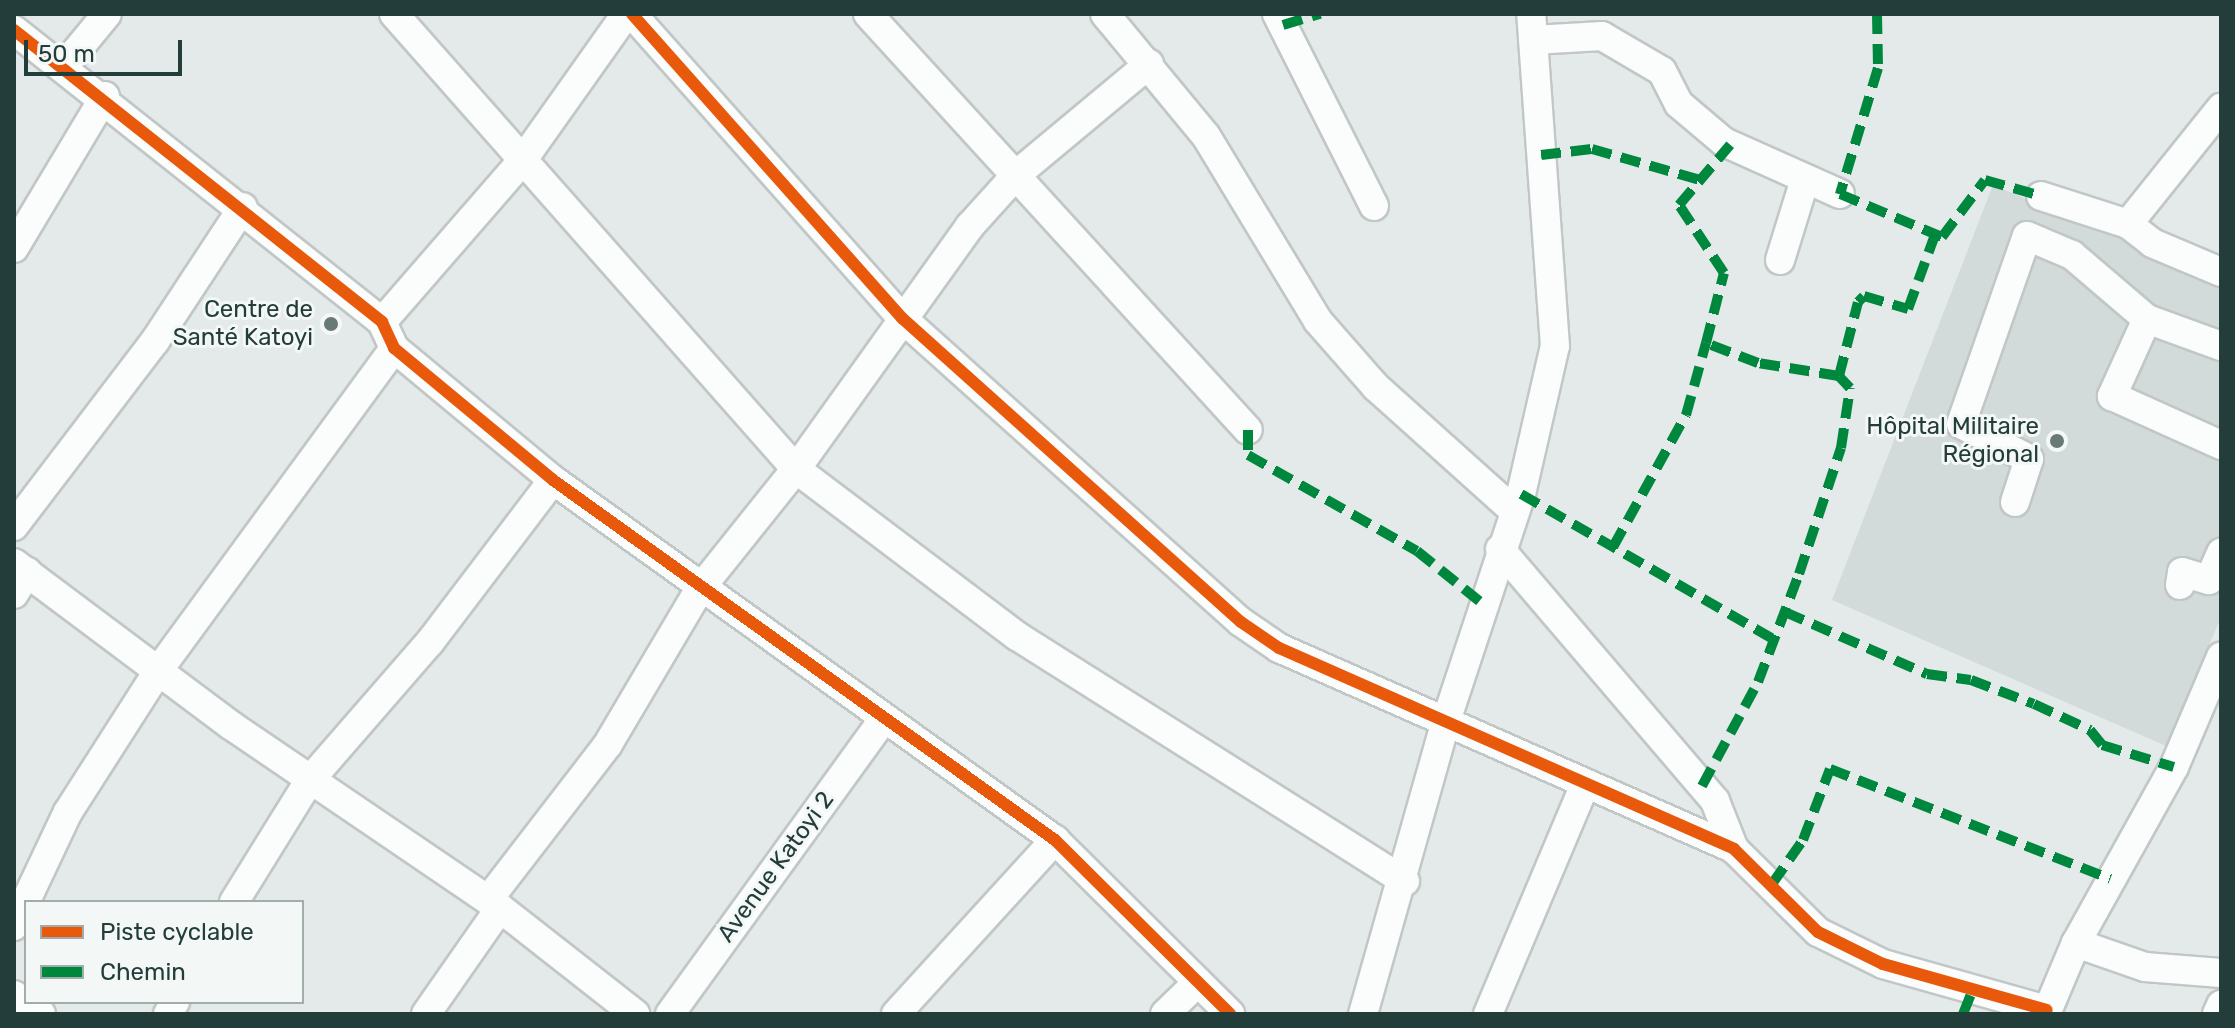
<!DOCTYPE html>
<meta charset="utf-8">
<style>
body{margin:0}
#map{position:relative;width:2235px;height:1028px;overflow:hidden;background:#e4eae9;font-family:Rubik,sans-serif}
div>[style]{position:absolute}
.built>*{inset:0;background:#d2dbd9}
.roads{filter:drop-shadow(2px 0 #c1c7c6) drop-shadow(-2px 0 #c1c7c6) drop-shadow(0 2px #c1c7c6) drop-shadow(0 -2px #c1c7c6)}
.minor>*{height:28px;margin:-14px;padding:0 14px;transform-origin:14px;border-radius:14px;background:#fbfcfc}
.quiet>*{height:10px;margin-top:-5px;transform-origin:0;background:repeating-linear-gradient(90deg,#00873e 0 20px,transparent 0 30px)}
.cycleway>*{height:12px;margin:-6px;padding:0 6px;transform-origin:6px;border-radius:6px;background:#e8590c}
.dots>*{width:22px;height:22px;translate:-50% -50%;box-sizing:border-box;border:4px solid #f3f8f7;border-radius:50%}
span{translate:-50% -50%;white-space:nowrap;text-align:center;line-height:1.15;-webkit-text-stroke:6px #f3f8f7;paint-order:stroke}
.poi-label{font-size:24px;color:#233d3b}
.right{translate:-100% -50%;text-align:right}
.street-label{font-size:24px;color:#233d3b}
.frame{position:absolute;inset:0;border:16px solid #233d3b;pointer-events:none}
.legend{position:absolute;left:24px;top:900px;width:280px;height:104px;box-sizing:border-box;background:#f3f8f7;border:2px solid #a0adac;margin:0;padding:10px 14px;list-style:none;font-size:24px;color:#233d3b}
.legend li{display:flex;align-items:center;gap:16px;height:40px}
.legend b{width:40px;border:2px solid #a0adac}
.scale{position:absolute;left:24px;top:40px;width:158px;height:36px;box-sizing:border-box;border:4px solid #233d3b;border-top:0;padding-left:10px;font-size:24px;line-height:28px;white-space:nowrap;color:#233d3b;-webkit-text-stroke:6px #f3f8f7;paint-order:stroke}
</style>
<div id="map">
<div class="built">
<div style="clip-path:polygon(1993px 185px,2221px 281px,2221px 617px,2166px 746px,1832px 600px)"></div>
</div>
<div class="roads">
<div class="minor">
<div style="left:394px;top:14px;width:607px;rotate:48.54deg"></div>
<div style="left:796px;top:469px;width:277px;rotate:37.1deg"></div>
<div style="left:1017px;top:636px;width:459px;rotate:32.3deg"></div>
<div style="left:632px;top:14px;width:407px;rotate:48.4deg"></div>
<div style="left:902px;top:318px;width:455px;rotate:41.9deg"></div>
<div style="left:1241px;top:622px;width:46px;rotate:34.4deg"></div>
<div style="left:1279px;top:648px;width:497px;rotate:23.8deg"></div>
<div style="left:1734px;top:849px;width:118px;rotate:44.7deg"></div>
<div style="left:1818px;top:932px;width:72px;rotate:26.2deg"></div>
<div style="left:1883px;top:964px;width:170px;rotate:15.7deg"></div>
<div style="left:868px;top:14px;width:563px;rotate:47.59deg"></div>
<div style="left:1105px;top:14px;width:158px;rotate:50.4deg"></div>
<div style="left:1206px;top:136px;width:216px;rotate:58.8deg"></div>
<div style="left:1318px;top:321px;width:88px;rotate:48.7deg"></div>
<div style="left:1376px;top:387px;width:186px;rotate:41.9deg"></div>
<div style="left:1277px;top:14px;width:215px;rotate:63.2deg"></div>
<div style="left:14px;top:30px;width:470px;rotate:38.4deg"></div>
<div style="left:382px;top:322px;width:29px;rotate:65deg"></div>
<div style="left:394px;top:348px;width:207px;rotate:39.7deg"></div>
<div style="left:553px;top:480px;width:618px;rotate:35.65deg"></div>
<div style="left:1055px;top:840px;width:247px;rotate:44.8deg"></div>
<div style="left:1533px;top:40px;width:69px;rotate:-3.3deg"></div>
<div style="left:1602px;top:36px;width:69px;rotate:30.3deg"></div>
<div style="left:1662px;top:71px;width:37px;rotate:63deg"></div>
<div style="left:1679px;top:104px;width:59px;rotate:40.2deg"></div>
<div style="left:1724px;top:142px;width:127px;rotate:24.1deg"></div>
<div style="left:64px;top:66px;width:67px;rotate:-50.4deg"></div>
<div style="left:2041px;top:196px;width:91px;rotate:17.8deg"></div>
<div style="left:2128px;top:224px;width:31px;rotate:38deg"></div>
<div style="left:2152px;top:243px;width:75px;rotate:22.8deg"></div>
<div style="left:2128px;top:224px;width:149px;rotate:-51.3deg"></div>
<div style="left:14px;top:248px;width:177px;rotate:-59.1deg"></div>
<div style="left:1780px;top:260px;width:85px;rotate:-72.8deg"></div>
<div style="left:382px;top:322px;width:213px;rotate:-49deg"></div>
<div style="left:522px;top:161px;width:180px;rotate:-54.7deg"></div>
<div style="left:2221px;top:346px;width:79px;rotate:-160deg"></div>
<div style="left:2147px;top:319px;width:85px;rotate:114.4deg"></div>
<div style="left:2112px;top:396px;width:120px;rotate:24.2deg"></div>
<div style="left:2015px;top:502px;width:45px;rotate:-72deg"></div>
<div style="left:2029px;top:459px;width:76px;rotate:-152.8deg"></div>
<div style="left:1961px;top:424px;width:199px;rotate:-70.7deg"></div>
<div style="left:2027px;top:236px;width:49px;rotate:22.9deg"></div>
<div style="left:2072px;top:255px;width:99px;rotate:40.5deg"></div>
<div style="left:14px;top:526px;width:233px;rotate:-52.7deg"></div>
<div style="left:155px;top:341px;width:160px;rotate:-56.7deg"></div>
<div style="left:1500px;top:549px;width:331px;rotate:49.5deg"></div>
<div style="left:1715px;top:801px;width:52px;rotate:68.4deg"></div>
<div style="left:14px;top:563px;width:272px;rotate:36.8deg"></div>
<div style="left:232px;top:726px;width:324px;rotate:34.2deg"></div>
<div style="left:500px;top:908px;width:172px;rotate:38.1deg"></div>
<div style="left:2180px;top:585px;width:13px;rotate:-81deg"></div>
<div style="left:2182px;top:572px;width:28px;rotate:17deg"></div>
<div style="left:2209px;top:580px;width:30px;rotate:-66deg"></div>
<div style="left:14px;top:594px;width:26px;rotate:-59deg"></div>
<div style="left:488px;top:900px;width:197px;rotate:-52.4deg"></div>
<div style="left:608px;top:744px;width:179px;rotate:-59.4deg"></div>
<div style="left:699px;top:590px;width:155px;rotate:-51.3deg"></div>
<div style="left:796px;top:469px;width:299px;rotate:-54.4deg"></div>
<div style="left:970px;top:226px;width:70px;rotate:-47.9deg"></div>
<div style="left:1017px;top:174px;width:172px;rotate:-39.8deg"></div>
<div style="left:234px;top:902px;width:142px;rotate:-58.2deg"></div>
<div style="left:309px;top:781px;width:184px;rotate:-49deg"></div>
<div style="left:430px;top:642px;width:203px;rotate:-52.8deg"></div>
<div style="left:14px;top:926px;width:126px;rotate:-64.7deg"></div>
<div style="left:68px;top:812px;width:167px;rotate:-57.4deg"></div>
<div style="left:158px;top:671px;width:400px;rotate:-53.8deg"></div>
<div style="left:2076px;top:943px;width:73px;rotate:19.2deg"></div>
<div style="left:2145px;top:967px;width:76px;rotate:4.5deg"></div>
<div style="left:14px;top:995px;width:33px;rotate:35deg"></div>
<div style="left:168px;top:1014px;width:14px;rotate:-60deg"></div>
<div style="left:426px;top:1014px;width:129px;rotate:-55.1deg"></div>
<div style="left:670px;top:1014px;width:362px;rotate:-54.1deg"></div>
<div style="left:896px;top:1014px;width:236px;rotate:-47.6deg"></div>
<div style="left:1165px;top:1014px;width:46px;rotate:-44.1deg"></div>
<div style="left:1363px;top:1014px;width:305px;rotate:-74.2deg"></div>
<div style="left:1446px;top:721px;width:239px;rotate:-71.7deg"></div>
<div style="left:1521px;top:494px;width:152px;rotate:-77.1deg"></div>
<div style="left:1555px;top:346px;width:333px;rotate:-94.1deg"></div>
<div style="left:1488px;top:1014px;width:250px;rotate:-67.1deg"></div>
<div style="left:2046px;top:1014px;width:77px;rotate:-67.1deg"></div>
<div style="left:2076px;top:943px;width:201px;rotate:-60.9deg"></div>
<div style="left:2174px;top:767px;width:120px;rotate:-66.9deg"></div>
<div style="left:2217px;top:1014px;width:10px;rotate:-66deg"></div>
</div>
</div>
<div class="quiet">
<div style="left:1877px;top:14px;width:54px;rotate:88.9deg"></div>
<div style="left:1878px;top:68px;width:132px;rotate:106.8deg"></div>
<div style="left:1840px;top:194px;width:111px;rotate:22.9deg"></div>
<div style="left:1942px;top:237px;width:71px;rotate:-53deg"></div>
<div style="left:1985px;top:180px;width:58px;rotate:15.9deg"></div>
<div style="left:1283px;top:25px;width:39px;rotate:-17deg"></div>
<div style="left:1541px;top:155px;width:51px;rotate:-6.7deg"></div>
<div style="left:1592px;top:149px;width:112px;rotate:16deg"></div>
<div style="left:1839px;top:376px;width:76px;rotate:-75.6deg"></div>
<div style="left:1858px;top:302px;width:8px;rotate:-45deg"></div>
<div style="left:1864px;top:296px;width:46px;rotate:16.5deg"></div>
<div style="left:1908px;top:309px;width:79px;rotate:-70deg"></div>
<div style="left:1248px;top:430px;width:25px;rotate:90deg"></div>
<div style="left:1248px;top:455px;width:194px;rotate:29.6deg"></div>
<div style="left:1417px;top:551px;width:85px;rotate:38.8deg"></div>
<div style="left:1521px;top:494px;width:289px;rotate:29.9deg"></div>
<div style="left:1613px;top:547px;width:151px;rotate:-61.1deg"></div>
<div style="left:1686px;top:415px;width:75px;rotate:-74.5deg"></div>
<div style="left:1785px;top:612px;width:155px;rotate:23.6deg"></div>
<div style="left:1927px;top:674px;width:44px;rotate:7.8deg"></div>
<div style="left:1971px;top:680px;width:67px;rotate:20.9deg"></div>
<div style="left:2034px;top:704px;width:62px;rotate:24.9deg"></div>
<div style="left:2090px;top:730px;width:19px;rotate:51deg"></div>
<div style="left:2102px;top:745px;width:75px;rotate:17deg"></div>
<div style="left:1702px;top:786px;width:118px;rotate:-61.7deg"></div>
<div style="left:1758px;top:682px;width:116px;rotate:-69.2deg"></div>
<div style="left:1799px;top:574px;width:133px;rotate:-71.6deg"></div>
<div style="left:1841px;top:448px;width:61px;rotate:-81.5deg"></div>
<div style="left:1850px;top:388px;width:16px;rotate:-133deg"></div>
<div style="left:1839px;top:376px;width:82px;rotate:-170.9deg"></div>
<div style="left:1758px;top:363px;width:56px;rotate:-159deg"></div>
<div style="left:1706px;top:343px;width:72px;rotate:-75.6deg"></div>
<div style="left:1724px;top:273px;width:82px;rotate:-123.5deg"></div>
<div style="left:1679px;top:205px;width:79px;rotate:-49.6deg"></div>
<div style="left:1772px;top:884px;width:54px;rotate:-54.8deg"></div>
<div style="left:1803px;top:840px;width:76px;rotate:-69.2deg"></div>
<div style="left:1830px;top:769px;width:301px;rotate:21.4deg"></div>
<div style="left:1963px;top:1014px;width:24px;rotate:-68deg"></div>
</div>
<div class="cycleway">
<div style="left:632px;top:14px;width:407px;rotate:48.4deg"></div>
<div style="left:902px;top:318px;width:455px;rotate:41.9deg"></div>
<div style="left:1241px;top:622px;width:46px;rotate:34.4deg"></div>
<div style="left:1279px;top:648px;width:497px;rotate:23.8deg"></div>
<div style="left:1734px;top:849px;width:118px;rotate:44.7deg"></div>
<div style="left:1818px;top:932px;width:72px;rotate:26.2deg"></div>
<div style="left:1883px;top:964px;width:170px;rotate:15.7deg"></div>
<div style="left:14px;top:30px;width:470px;rotate:38.4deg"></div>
<div style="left:382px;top:322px;width:29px;rotate:65deg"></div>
<div style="left:394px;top:348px;width:207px;rotate:39.7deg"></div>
<div style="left:553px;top:480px;width:618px;rotate:35.65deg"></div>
<div style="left:1055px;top:840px;width:247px;rotate:44.8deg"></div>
</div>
<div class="dots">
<div style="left:331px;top:324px;background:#677a78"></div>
<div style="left:2057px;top:441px;background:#677a78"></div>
</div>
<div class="poi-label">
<span class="right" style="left:313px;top:324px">Centre de<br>Santé Katoyi</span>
<span class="right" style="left:2039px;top:441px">Hôpital Militaire<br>Régional</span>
</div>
<div class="street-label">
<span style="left:776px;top:867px;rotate:-54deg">Avenue Katoyi 2</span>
</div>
<div class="frame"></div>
<ul class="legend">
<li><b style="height:10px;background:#e8590c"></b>Piste cyclable</li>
<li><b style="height:10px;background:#00873e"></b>Chemin</li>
</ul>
<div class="scale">50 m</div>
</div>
